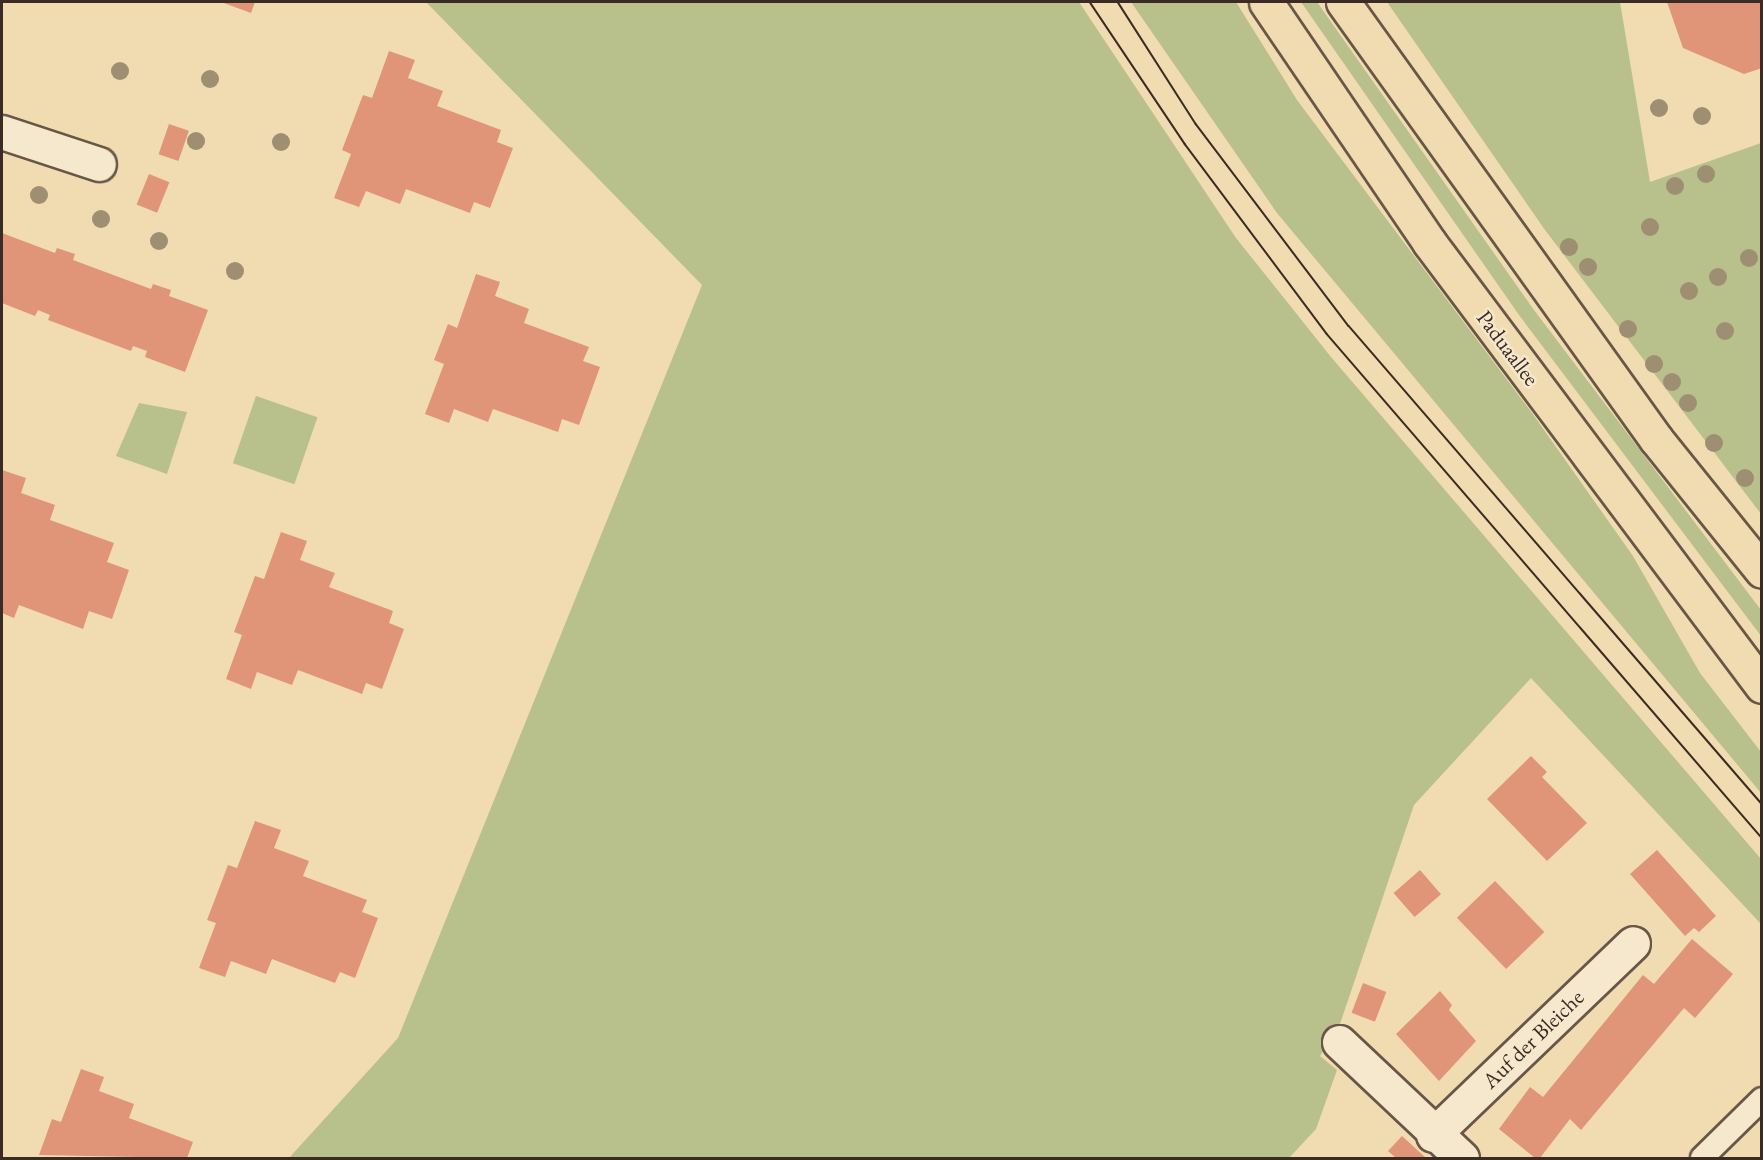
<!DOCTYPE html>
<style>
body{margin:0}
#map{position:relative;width:1763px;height:1160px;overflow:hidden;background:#f1dbb0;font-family:"EB Garamond",serif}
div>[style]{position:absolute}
.green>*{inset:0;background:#b8c08c;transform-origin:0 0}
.building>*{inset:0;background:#e09578;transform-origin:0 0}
.roads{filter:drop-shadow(2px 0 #685748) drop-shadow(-2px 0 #685748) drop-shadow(0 2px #685748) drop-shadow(0 -2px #685748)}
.service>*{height:22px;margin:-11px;padding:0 11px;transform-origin:11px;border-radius:11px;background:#f6e8cc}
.minor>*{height:33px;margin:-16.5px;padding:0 16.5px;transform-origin:16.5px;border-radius:16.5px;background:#f6e8cc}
.trunk>*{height:33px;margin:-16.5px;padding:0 16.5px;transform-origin:16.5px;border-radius:16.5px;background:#f1dbb0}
.tram>*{height:1.5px;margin:-0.75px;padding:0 0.75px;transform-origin:0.75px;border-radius:0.75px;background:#3b2b25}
.trees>*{width:18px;height:18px;margin:-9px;border-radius:50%;background:#9e8f72}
span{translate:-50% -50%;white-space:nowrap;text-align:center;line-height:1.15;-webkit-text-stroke:5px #f6e8cc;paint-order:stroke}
.street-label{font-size:22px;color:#3b2b25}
.frame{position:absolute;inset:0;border:3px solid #3b2b25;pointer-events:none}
</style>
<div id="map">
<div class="green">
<div style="clip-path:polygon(426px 2px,1079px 2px,1236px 238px,1331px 357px,1761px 859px,1761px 924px,1531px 678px,1414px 805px,1340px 1024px,1320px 1056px,1337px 1070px,1316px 1129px,1289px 1158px,289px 1158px,398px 1038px,702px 285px)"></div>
<div style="clip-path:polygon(1131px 2px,1236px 2px,1297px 100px,1532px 413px,1633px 556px,1700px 673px,1761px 752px,1761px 793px,1277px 213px)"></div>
<div style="clip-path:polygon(1301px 2px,1317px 2px,1534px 310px,1761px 610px,1761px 636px,1519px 315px)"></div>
<div style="clip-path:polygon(1387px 2px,1620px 2px,1650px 182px,1761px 143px,1761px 514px,1545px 230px)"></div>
<div style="left:256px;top:396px;width:65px;height:71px;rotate:19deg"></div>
<div style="clip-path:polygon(139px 403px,187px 412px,167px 474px,116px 456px)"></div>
</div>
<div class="building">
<div style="clip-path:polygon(221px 2px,255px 2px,251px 13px)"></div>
<div style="clip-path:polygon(1667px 2px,1762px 2px,1762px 68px,1744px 74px,1683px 48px)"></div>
<div style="clip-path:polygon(389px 51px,415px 60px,408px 78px,443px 91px,437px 106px,501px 130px,497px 142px,513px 148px,490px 208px,474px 202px,470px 213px,406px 189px,400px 204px,366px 191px,359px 207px,334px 198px,351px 154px,342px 150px,363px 95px,372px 98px)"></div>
<div style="left:169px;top:124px;width:21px;height:32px;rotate:19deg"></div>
<div style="left:149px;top:174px;width:22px;height:33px;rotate:22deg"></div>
<div style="clip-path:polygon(2px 233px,55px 253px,57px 248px,75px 254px,73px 260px,151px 289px,153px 284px,171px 290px,169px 296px,208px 310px,185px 372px,145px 357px,147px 351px,133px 346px,131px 351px,48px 320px,50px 315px,38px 310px,35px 316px,2px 303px)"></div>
<div style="clip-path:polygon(476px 274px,500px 282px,495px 296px,529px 309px,524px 323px,589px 347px,583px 361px,600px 367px,579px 425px,562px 419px,558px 432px,493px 409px,488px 422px,454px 409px,449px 423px,425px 414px,444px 364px,434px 360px,448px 324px,457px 328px)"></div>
<div style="clip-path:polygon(2px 470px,26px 478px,21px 493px,55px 505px,50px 520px,114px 543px,107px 562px,129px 570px,112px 619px,89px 611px,83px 629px,19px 605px,14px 618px,2px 613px)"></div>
<div style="clip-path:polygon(281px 532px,307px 541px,300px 560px,335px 573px,329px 587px,393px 611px,389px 623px,404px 629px,382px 689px,366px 683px,362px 694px,298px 670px,292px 685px,257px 672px,251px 689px,226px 679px,242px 635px,234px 632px,255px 576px,264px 579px)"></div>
<div style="clip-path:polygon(1531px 756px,1547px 772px,1542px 777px,1587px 823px,1547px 861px,1487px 799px)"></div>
<div style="clip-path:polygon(255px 821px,281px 830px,274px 848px,309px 861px,303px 876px,367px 900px,362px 912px,378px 918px,355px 978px,340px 972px,335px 983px,272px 959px,266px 974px,231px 961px,225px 977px,199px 968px,216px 923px,207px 920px,228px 865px,237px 868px)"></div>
<div style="clip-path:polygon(1657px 850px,1716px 916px,1699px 932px,1694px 928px,1685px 936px,1630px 874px)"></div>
<div style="left:1420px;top:870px;width:32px;height:35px;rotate:49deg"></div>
<div style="left:1495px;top:881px;width:71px;height:53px;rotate:46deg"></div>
<div style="clip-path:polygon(1692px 939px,1733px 974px,1695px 1018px,1684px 1008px,1581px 1130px,1570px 1119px,1540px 1158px,1535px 1158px,1499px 1129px,1530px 1087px,1543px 1097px,1643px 975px,1654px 984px)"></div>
<div style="left:1363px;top:983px;width:25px;height:32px;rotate:21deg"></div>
<div style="clip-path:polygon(1440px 991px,1452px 1005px,1449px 1010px,1476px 1041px,1439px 1081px,1396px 1034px)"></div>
<div style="clip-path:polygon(81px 1069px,104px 1077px,99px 1091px,134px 1104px,129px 1118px,193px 1142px,187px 1158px,39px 1155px,52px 1119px,61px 1122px)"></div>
<div style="clip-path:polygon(1402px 1136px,1426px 1158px,1396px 1158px,1388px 1151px)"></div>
</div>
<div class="roads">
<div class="service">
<div style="left:1702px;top:1158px;width:84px;rotate:-44.5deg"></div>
</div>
<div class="minor">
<div style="left:2px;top:132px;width:102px;rotate:18.3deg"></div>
<div style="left:1339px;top:1042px;width:169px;rotate:43.3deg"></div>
<div style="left:1433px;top:1135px;width:277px;rotate:-43.8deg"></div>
</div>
<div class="trunk">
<div style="left:1266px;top:2px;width:290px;rotate:55.8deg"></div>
<div style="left:1429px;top:242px;width:555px;rotate:53.13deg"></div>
<div style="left:1343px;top:2px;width:538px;rotate:54.39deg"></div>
<div style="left:1656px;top:439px;width:169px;rotate:51.2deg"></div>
</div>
</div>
<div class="tram">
<div style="left:1090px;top:2px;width:171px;rotate:56.2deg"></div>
<div style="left:1185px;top:144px;width:237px;rotate:53.2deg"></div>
<div style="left:1327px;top:334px;width:666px;rotate:49.2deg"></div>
<div style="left:1118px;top:2px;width:145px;rotate:57.4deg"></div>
<div style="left:1196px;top:124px;width:253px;rotate:52.9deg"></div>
<div style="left:1349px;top:326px;width:632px;rotate:49.17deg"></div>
</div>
<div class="trees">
<div style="left:120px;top:71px"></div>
<div style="left:210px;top:79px"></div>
<div style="left:1659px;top:108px"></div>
<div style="left:1702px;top:116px"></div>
<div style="left:196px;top:141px"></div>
<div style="left:281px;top:142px"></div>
<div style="left:1706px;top:174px"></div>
<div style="left:1675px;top:186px"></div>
<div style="left:39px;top:195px"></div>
<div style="left:101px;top:219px"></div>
<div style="left:1650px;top:227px"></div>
<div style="left:159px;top:241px"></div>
<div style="left:1569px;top:247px"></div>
<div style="left:1749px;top:258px"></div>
<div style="left:1588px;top:267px"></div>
<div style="left:235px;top:271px"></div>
<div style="left:1718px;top:277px"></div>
<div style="left:1689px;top:291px"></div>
<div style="left:1628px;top:329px"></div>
<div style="left:1725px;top:331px"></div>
<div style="left:1654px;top:364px"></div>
<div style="left:1672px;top:382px"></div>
<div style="left:1688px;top:403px"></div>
<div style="left:1714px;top:443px"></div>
<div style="left:1745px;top:478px"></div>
</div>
<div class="street-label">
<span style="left:1508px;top:348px;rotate:53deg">Paduaallee</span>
<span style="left:1533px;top:1039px;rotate:-44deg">Auf der Bleiche</span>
</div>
<div class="frame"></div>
</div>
